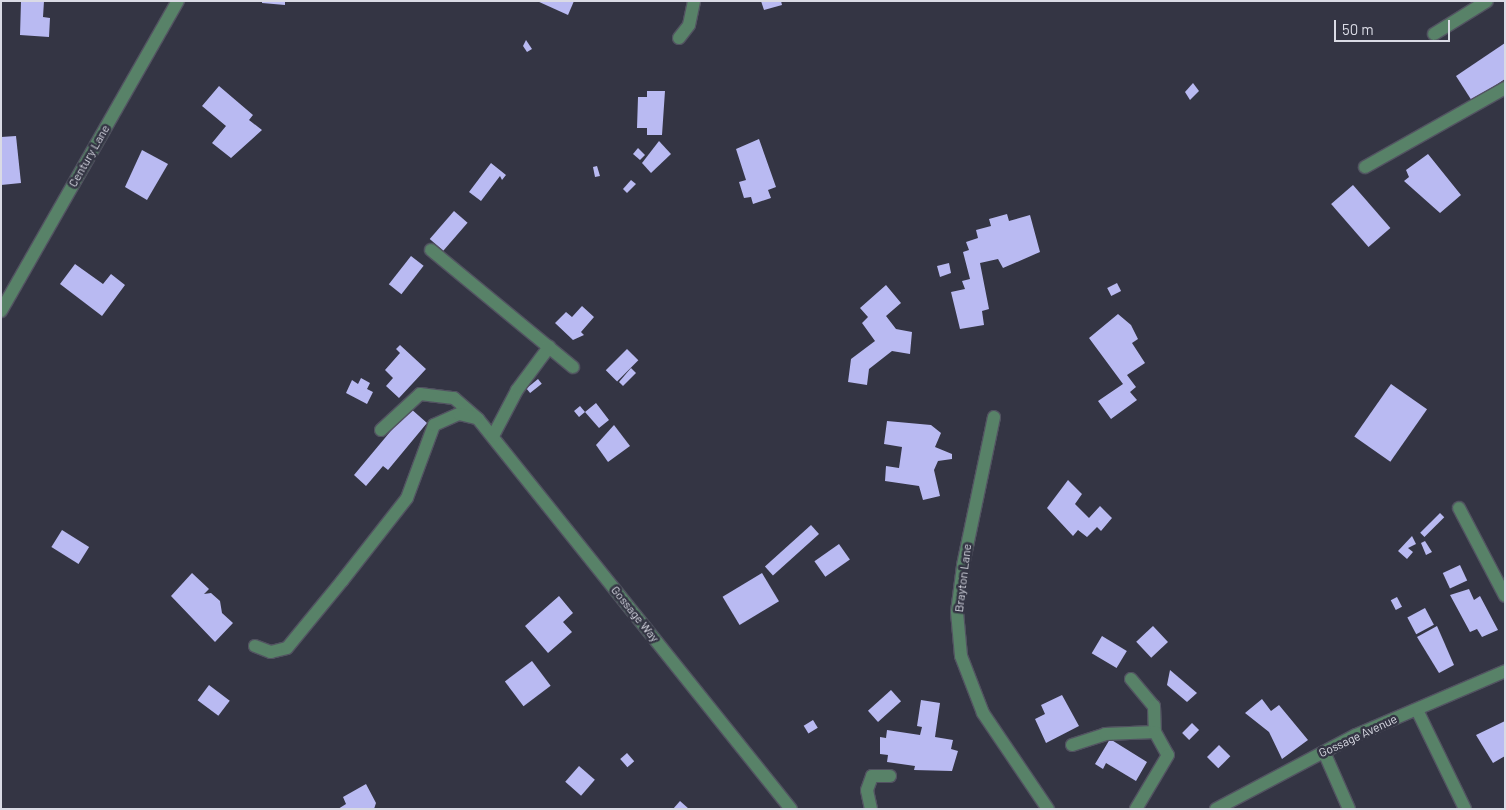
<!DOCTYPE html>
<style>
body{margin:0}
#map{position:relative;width:1506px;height:810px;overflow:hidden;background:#343544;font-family:Barlow,sans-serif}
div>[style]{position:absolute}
.building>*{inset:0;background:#b9baf2;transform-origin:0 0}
.roads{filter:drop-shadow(1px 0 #525361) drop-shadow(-1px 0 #525361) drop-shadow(0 1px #525361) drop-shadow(0 -1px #525361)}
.minor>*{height:12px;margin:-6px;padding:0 6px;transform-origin:6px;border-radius:6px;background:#588268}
span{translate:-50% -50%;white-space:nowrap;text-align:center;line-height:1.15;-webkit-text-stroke:5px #343544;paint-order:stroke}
.street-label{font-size:12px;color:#dadbe5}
.frame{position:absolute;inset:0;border:2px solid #dadbe5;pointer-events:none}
.scale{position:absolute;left:1334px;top:20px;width:116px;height:22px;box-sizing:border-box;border:2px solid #dadbe5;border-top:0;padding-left:6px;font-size:15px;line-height:18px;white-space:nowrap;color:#dadbe5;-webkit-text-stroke:4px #343544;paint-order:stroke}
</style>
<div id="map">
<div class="building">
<div style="clip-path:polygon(21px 1px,44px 1px,43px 17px,50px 18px,49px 37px,20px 35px)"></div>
<div style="clip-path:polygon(262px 1px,285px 1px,285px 5px,262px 3px)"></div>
<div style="clip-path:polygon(537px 1px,574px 1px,568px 15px)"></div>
<div style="clip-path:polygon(761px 1px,781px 1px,782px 5px,764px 10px)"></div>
<div style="clip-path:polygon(526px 40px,532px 49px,527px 52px,523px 46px)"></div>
<div style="clip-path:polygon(1505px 43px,1505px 79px,1472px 101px,1456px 76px)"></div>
<div style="clip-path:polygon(1193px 83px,1199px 91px,1190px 100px,1185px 92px)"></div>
<div style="clip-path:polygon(219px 86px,253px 115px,249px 120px,262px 130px,231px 158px,212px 143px,226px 126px,202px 106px)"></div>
<div style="clip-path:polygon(647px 91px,665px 91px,662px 135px,647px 135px,647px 128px,637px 128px,638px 97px,647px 97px)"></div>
<div style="clip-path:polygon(16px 136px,21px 183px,1px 185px,1px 137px)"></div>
<div style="clip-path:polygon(759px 139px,776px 187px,768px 190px,771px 198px,753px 204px,751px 197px,744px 198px,739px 182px,746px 180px,736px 149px)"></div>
<div style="clip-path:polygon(659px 141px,671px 154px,651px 173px,642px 163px)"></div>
<div style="clip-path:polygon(638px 148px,645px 155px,640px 160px,633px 154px)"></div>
<div style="clip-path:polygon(142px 150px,168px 164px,147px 200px,125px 187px)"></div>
<div style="clip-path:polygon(1428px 154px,1461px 195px,1440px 213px,1404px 181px,1409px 177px,1406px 170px)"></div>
<div style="clip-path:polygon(491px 163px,506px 175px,502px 180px,500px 176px,481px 201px,469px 192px)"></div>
<div style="clip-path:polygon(597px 166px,600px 176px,595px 177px,593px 167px)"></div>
<div style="clip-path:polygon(631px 180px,636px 184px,627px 193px,623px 189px)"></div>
<div style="left:1353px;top:185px;width:57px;height:29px;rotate:49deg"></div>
<div style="left:454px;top:211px;width:18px;height:37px;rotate:41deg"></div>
<div style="clip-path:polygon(1007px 214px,1009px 221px,1030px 215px,1040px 252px,1003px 268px,998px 259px,980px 263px,989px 309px,982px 311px,984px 325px,960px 329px,951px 292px,965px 289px,962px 281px,970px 279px,963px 252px,969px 250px,966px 242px,978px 238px,976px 230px,991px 226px,989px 219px)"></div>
<div style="left:411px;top:256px;width:16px;height:36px;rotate:38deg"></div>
<div style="clip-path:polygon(949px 263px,951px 273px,940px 277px,937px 266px)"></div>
<div style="clip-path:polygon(75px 264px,103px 284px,111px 274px,125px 285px,102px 316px,60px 284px)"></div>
<div style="left:1117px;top:283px;width:9px;height:11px;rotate:63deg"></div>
<div style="clip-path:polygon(886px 285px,901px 303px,886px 316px,896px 329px,912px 332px,910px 354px,892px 351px,869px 369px,867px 385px,848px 382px,851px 359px,875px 341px,862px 323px,868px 317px,860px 308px)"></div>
<div style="clip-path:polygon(582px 306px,594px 317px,581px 332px,584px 335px,573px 340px,555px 323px,566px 312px,572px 317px)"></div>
<div style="clip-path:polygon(1118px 314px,1131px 325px,1138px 339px,1132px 343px,1145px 363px,1127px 375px,1136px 387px,1130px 392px,1137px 400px,1111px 419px,1098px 401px,1123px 384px,1089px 338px)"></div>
<div style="clip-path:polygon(400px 345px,426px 369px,399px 398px,386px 386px,393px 378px,385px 370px,400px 353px,396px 349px)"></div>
<div style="left:627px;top:349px;width:16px;height:30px;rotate:45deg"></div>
<div style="clip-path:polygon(631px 368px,636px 373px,623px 386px,619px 382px)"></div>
<div style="clip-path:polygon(361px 378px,370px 383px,367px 389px,373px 392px,367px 404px,346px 393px,352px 380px,358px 384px)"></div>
<div style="left:538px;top:379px;width:6px;height:15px;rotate:51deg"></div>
<div style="left:1391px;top:384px;width:44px;height:64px;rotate:35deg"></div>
<div style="clip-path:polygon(596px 403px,609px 420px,599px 428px,585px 412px,579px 417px,574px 411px,580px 406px,585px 412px)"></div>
<div style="clip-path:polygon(410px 408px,427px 423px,388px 470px,383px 466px,366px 486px,354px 475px)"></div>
<div style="clip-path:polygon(887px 421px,931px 425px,941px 433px,935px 447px,952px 454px,952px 459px,938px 461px,934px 470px,940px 496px,923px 500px,919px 486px,885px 481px,886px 466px,899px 468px,902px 447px,884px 444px)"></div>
<div style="clip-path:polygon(614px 425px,630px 446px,608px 462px,596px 445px)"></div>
<div style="clip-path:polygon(1068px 480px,1082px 494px,1075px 504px,1089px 518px,1100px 506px,1112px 518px,1101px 531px,1097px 527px,1087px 537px,1078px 530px,1073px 536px,1047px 508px)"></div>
<div style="left:1440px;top:513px;width:6px;height:28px;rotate:45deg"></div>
<div style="left:811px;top:525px;width:12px;height:62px;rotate:48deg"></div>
<div style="left:62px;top:530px;width:32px;height:20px;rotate:32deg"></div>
<div style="clip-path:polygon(1412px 536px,1416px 544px,1408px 548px,1413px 552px,1407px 559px,1398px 551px)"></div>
<div style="clip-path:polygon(1425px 541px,1432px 552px,1426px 555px,1421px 543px)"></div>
<div style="left:839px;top:544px;width:19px;height:30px;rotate:55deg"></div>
<div style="left:1460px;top:565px;width:17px;height:19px;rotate:65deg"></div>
<div style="clip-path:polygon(192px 573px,209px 589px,204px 594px,211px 593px,220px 601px,222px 613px,233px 623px,215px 642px,171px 596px)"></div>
<div style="left:762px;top:573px;width:33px;height:46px;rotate:59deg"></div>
<div style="clip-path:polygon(1469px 589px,1474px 600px,1480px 596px,1498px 630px,1482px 637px,1477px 629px,1470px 632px,1450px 595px)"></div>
<div style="clip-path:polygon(559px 596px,573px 613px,563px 622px,572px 632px,548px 653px,525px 626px)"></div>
<div style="left:1397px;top:597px;width:11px;height:7px;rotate:63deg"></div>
<div style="left:1425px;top:608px;width:19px;height:20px;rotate:62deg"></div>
<div style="left:1153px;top:626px;width:22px;height:23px;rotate:47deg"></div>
<div style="clip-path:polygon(1437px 626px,1454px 665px,1439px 673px,1417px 637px)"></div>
<div style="left:1102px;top:636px;width:29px;height:20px;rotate:31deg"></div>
<div style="left:532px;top:661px;width:31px;height:34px;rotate:53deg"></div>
<div style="clip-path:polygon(1170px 670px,1197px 693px,1187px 702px,1167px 685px)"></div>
<div style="left:209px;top:685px;width:26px;height:19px;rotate:37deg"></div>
<div style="left:891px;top:690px;width:15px;height:31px;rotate:48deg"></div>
<div style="clip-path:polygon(1062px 695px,1079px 726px,1046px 743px,1035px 719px,1045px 714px,1041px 705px)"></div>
<div style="clip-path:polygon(1262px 699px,1271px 711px,1279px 705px,1308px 740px,1282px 759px,1269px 732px,1245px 713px)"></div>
<div style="clip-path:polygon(921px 700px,940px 703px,935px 737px,953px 740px,951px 749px,958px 751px,952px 771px,914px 770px,915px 766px,887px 762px,888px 755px,880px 754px,880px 737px,886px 738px,887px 730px,920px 735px,922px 727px,917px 726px)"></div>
<div style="left:813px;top:720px;width:9px;height:11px;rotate:58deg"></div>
<div style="clip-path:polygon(1505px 721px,1505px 756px,1493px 763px,1476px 735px)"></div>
<div style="left:1192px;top:723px;width:10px;height:14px;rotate:45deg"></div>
<div style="clip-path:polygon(1110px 739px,1147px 762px,1136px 781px,1106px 763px,1103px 769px,1095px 764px)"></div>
<div style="left:1219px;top:745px;width:16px;height:17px;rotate:45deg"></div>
<div style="left:627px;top:753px;width:11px;height:9px;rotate:49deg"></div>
<div style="left:579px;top:766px;width:21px;height:21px;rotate:41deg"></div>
<div style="clip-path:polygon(366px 784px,376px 803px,374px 809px,338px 809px,346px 804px,343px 797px)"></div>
<div style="clip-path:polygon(680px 801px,689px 809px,673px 809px)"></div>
</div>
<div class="roads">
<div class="minor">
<div style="left:1434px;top:34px;width:62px;rotate:-31.9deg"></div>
<div style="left:679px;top:38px;width:16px;rotate:-52deg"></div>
<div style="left:689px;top:25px;width:25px;rotate:-78deg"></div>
<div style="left:1365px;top:167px;width:161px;rotate:-29.4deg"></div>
<div style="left:431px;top:250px;width:184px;rotate:39.5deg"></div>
<div style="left:1px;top:311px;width:357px;rotate:-60.3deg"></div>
<div style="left:994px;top:417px;width:152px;rotate:101.8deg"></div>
<div style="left:963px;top:566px;width:46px;rotate:97.4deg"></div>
<div style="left:957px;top:612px;width:44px;rotate:84.8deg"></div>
<div style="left:961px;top:656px;width:61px;rotate:68.9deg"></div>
<div style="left:983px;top:713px;width:116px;rotate:55.9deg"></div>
<div style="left:381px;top:430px;width:53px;rotate:-42.7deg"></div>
<div style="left:420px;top:394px;width:34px;rotate:7deg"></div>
<div style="left:454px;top:398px;width:32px;rotate:41deg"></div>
<div style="left:478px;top:419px;width:500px;rotate:51.25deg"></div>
<div style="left:493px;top:436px;width:52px;rotate:-62.4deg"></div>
<div style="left:517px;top:390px;width:54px;rotate:-53.3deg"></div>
<div style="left:1459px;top:508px;width:99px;rotate:62.4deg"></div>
<div style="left:255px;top:646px;width:17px;rotate:21deg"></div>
<div style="left:271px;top:652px;width:16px;rotate:-14deg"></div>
<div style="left:287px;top:648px;width:87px;rotate:-50.6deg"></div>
<div style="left:342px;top:581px;width:105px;rotate:-51.9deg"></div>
<div style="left:407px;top:498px;width:78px;rotate:-69.7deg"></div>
<div style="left:434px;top:425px;width:27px;rotate:-24deg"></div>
<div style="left:459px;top:414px;width:17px;rotate:13deg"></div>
<div style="left:1131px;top:679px;width:35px;rotate:50deg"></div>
<div style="left:1154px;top:706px;width:26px;rotate:88deg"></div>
<div style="left:1417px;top:710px;width:110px;rotate:64.1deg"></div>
<div style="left:1072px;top:745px;width:35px;rotate:-18deg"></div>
<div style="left:1105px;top:734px;width:50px;rotate:-2.3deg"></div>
<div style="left:1155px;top:732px;width:26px;rotate:61deg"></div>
<div style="left:1168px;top:755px;width:63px;rotate:120.7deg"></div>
<div style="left:1324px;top:752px;width:62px;rotate:66.3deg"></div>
<div style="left:871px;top:809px;width:19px;rotate:-102deg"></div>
<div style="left:867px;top:790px;width:15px;rotate:-70deg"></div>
<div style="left:872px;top:776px;width:18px"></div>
<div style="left:1216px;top:809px;width:158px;rotate:-27.9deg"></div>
<div style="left:1356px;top:735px;width:162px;rotate:-23.2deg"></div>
</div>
</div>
<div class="street-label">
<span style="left:89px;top:156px;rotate:-60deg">Century Lane</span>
<span style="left:963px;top:578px;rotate:-83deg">Brayton Lane</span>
<span style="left:635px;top:614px;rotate:51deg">Gossage Way</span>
<span style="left:1358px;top:736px;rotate:-25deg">Gossage Avenue</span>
</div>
<div class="frame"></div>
<div class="scale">50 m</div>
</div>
